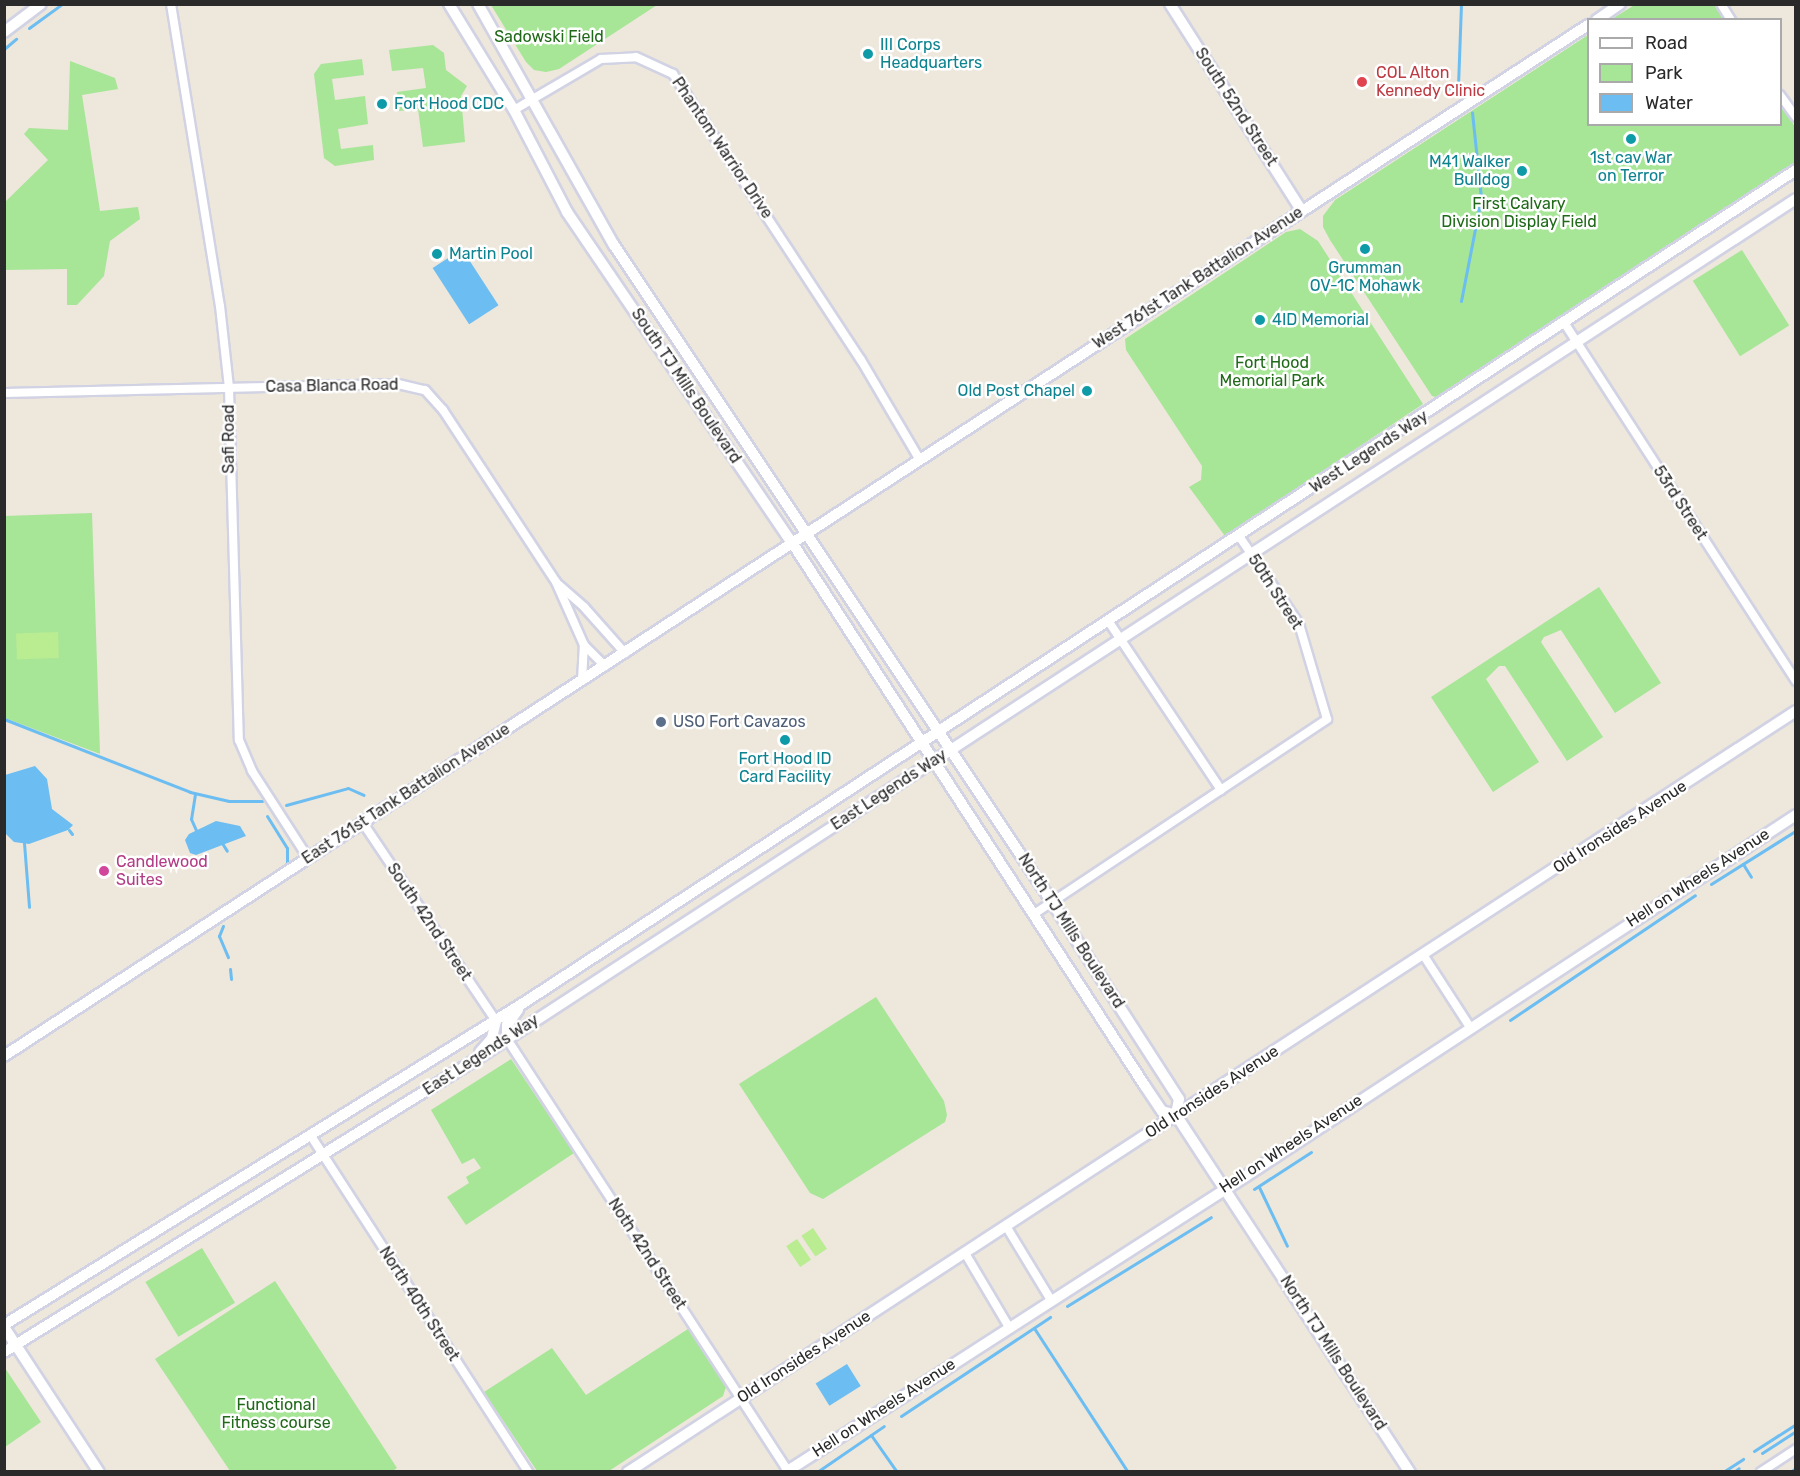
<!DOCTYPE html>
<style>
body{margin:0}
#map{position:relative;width:1800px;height:1476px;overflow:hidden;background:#ede7dc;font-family:Rubik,sans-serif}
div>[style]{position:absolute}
.green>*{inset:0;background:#a7e597;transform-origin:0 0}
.pitch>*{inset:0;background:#baec92;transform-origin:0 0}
.water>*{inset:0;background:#6cbdf1;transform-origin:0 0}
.stream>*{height:3px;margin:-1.5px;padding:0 1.5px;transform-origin:1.5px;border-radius:1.5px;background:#6cbdf1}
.roads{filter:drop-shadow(2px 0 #d1d2e3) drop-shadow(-2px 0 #d1d2e3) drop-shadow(0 2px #d1d2e3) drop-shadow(0 -2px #d1d2e3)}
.street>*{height:8px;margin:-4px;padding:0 4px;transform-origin:4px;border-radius:4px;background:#fff}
.secondary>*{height:10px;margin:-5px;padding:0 5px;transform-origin:5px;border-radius:5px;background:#fff}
.dots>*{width:16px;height:16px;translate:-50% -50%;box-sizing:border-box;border:3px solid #fff;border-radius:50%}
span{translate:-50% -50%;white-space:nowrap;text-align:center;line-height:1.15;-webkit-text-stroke:5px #fff;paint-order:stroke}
.park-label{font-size:16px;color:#1f6918}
.culture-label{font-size:16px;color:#0d838f}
.left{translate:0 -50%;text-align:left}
.right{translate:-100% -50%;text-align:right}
.health-label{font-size:16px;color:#be3a42}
.street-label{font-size:16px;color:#2a2a2a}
.service-label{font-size:16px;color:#4e5e75}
.hotel-label{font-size:16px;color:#b23c85}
.frame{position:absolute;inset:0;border:6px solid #2a2a2a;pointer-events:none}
.legend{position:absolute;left:1587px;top:18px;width:195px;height:108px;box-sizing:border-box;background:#fff;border:2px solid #aaa;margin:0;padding:8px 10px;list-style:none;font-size:18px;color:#2a2a2a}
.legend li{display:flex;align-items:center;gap:12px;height:30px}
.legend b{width:30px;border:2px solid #aaa}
</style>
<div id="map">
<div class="green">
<div style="clip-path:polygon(1636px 4px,1714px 5px,1724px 19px,1612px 19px)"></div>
<div style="clip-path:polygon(491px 5px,657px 5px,559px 69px,546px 72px,534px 70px,526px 62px)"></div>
<div style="clip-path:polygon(1588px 35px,1588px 124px,1780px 124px,1781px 104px,1795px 127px,1795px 166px,1440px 398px,1432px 396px,1330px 240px,1323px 227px,1323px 216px,1335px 200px)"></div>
<div style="clip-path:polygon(433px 45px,444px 53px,446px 70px,467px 86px,461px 96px,465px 142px,423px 147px,418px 109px,399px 111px,397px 92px,426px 88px,423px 68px,392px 71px,389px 50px)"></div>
<div style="clip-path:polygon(362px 59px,364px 75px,332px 79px,335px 100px,365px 96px,368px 124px,338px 129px,341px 149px,373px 145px,374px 160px,335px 166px,324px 158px,314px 74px,321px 64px)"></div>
<div style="clip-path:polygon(70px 61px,115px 78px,118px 89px,82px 95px,100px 211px,138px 207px,140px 219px,110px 241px,104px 276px,77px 305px,67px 305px,67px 269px,4px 270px,5px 202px,48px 160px,24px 134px,29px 128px,68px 130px)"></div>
<div style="clip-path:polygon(1300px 229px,1318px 241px,1423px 404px,1225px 536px,1189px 487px,1201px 480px,1202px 466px,1126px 350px,1125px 339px,1286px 232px)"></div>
<div style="left:1742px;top:250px;width:89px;height:58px;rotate:58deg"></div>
<div style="clip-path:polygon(92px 513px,100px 754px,5px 718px,4px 516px)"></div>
<div style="clip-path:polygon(1599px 587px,1661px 683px,1615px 713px,1561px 630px,1544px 637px,1541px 642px,1603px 737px,1567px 761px,1505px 666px,1499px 666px,1486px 679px,1539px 762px,1493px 792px,1431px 697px)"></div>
<div style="clip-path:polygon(876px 997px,944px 1101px,947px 1115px,945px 1122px,823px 1199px,810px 1193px,739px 1084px)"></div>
<div style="clip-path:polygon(511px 1059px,574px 1153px,466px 1225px,447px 1197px,469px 1183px,466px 1177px,481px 1168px,474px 1158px,462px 1164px,431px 1110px)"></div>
<div style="left:202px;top:1248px;width:64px;height:66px;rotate:59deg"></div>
<div style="clip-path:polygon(275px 1281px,397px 1468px,391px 1472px,230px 1471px,155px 1359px)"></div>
<div style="clip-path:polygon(688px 1329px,726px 1387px,723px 1396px,609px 1471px,537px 1471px,484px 1392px,552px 1348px,586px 1395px)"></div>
<div style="clip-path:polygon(5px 1368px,41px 1422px,5px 1447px)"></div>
</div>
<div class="pitch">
<div style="left:58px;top:632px;width:26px;height:42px;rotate:88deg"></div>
<div style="left:813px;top:1228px;width:25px;height:14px;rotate:56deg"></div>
<div style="left:797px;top:1239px;width:25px;height:13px;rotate:56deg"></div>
</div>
<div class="water">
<div style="left:462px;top:249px;width:67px;height:35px;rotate:57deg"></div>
<div style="clip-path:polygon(35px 766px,47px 779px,52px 809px,73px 825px,68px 830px,29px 844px,14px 842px,5px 833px,5px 775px)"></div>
<div style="clip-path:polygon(216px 821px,240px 826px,246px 836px,196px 855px,190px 853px,185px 840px,189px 834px)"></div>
<div style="left:847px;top:1364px;width:26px;height:37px;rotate:58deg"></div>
</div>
<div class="stream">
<div style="left:1461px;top:4px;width:80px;rotate:92.1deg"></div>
<div style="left:1458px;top:84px;width:14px;rotate:73deg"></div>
<div style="left:29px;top:28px;width:41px;rotate:-36deg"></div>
<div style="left:4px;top:49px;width:16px;rotate:-40deg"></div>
<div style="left:1448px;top:89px;width:12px;rotate:-35deg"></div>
<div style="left:1461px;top:301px;width:105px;rotate:-79deg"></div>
<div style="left:1481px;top:198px;width:86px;rotate:-96deg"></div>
<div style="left:4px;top:719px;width:200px;rotate:21.4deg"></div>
<div style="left:190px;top:792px;width:40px;rotate:13deg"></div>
<div style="left:229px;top:801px;width:33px"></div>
<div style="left:195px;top:794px;width:25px;rotate:99deg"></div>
<div style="left:191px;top:819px;width:12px;rotate:66deg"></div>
<div style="left:286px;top:805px;width:64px;rotate:-15.3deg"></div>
<div style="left:348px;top:788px;width:17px;rotate:24deg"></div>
<div style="left:267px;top:816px;width:38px;rotate:58deg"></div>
<div style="left:287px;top:848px;width:14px;rotate:90deg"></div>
<div style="left:69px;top:830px;width:5px;rotate:53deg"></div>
<div style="left:24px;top:843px;width:64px;rotate:85.5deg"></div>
<div style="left:222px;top:843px;width:9px;rotate:58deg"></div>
<div style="left:1743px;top:864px;width:15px;rotate:58deg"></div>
<div style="left:1711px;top:884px;width:99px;rotate:-32.2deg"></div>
<div style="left:223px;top:926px;width:11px;rotate:112deg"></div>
<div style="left:219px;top:936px;width:23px;rotate:67deg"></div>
<div style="left:230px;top:969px;width:10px;rotate:84deg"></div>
<div style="left:1510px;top:1020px;width:223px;rotate:-34deg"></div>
<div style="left:1259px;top:1187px;width:65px;rotate:64.6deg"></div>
<div style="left:1254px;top:1189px;width:68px;rotate:-33deg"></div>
<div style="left:1067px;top:1306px;width:169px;rotate:-31.7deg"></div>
<div style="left:1034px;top:1328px;width:172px;rotate:56.9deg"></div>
<div style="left:901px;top:1416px;width:179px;rotate:-33.6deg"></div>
<div style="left:871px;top:1435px;width:45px;rotate:54.9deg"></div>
<div style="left:1754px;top:1451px;width:50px;rotate:-32.7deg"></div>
<div style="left:1762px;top:1453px;width:40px;rotate:-32.9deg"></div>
<div style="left:817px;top:1472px;width:81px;rotate:-34.5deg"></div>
<div style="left:1723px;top:1472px;width:24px;rotate:-33deg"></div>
<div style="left:1734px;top:1472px;width:6px;rotate:-39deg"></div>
<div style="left:1790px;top:1472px;width:7px;rotate:-34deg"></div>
</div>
<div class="roads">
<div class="street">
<div style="left:171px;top:4px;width:306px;rotate:80.8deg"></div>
<div style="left:220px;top:306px;width:82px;rotate:83.7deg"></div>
<div style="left:229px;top:388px;width:352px;rotate:88.4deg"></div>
<div style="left:239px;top:740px;width:34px;rotate:67deg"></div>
<div style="left:252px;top:771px;width:103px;rotate:57.2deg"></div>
<div style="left:1721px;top:4px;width:19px;rotate:58deg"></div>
<div style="left:1780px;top:95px;width:27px;rotate:54deg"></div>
<div style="left:514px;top:110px;width:101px;rotate:-30.4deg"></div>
<div style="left:601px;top:59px;width:35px;rotate:-3deg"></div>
<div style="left:636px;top:57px;width:41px;rotate:24.7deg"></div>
<div style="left:673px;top:74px;width:342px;rotate:56.7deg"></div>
<div style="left:861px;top:360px;width:116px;rotate:59.5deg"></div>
<div style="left:1565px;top:324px;width:425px;rotate:57.1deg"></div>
<div style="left:4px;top:393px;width:394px;rotate:-1.3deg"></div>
<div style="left:398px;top:384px;width:28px;rotate:13deg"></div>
<div style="left:425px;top:390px;width:27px;rotate:48deg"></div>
<div style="left:443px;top:410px;width:206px;rotate:56.7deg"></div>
<div style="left:556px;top:582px;width:69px;rotate:66deg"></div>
<div style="left:584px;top:645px;width:30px;rotate:45deg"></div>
<div style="left:559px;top:585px;width:33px;rotate:41deg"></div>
<div style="left:584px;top:607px;width:62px;rotate:48.3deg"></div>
<div style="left:1109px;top:622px;width:202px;rotate:56.3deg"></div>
<div style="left:582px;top:681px;width:36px;rotate:-87deg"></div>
<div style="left:363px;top:823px;width:239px;rotate:56.1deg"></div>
<div style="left:1034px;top:914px;width:352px;rotate:-33.6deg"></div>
<div style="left:1327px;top:719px;width:99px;rotate:-106.4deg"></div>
<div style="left:1299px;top:624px;width:107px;rotate:-124.3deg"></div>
<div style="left:1424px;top:956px;width:85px;rotate:57.1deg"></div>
<div style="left:507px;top:1039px;width:515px;rotate:56.96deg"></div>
<div style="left:311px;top:1136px;width:400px;rotate:57.1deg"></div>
<div style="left:1006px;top:1226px;width:87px;rotate:58.7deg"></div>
<div style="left:965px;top:1253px;width:86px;rotate:59.3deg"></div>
<div style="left:1761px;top:1472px;width:42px;rotate:-33.3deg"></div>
</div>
<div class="secondary">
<div style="left:449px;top:4px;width:124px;rotate:58.5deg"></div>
<div style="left:514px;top:110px;width:115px;rotate:62.5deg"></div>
<div style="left:567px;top:212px;width:402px;rotate:55.8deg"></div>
<div style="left:793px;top:544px;width:646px;rotate:57deg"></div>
<div style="left:1145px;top:1086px;width:30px;rotate:56deg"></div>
<div style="left:1162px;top:1111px;width:15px;rotate:16deg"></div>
<div style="left:1176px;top:1115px;width:427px;rotate:56.8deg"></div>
<div style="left:478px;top:4px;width:277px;rotate:60.6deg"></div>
<div style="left:614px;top:245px;width:790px;rotate:56.31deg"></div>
<div style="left:1052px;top:902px;width:234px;rotate:57.2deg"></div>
<div style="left:1179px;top:1099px;width:16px;rotate:101deg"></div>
<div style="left:1170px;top:4px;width:244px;rotate:57.5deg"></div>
<div style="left:1597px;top:20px;width:28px;rotate:-35deg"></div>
<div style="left:4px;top:32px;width:46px;rotate:-37.1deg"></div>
<div style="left:507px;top:1039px;width:14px;rotate:-90deg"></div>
<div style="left:507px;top:1025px;width:19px;rotate:-54deg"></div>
<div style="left:480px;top:1052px;width:18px;rotate:-49deg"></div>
<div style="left:492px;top:1038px;width:17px;rotate:-77deg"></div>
<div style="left:4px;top:1056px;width:1890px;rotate:-33.06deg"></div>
<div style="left:4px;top:1325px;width:613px;rotate:-31.8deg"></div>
<div style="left:525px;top:1002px;width:1519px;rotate:-33.21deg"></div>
<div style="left:4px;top:1327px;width:173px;rotate:56.8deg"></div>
<div style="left:4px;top:1352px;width:551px;rotate:-31.78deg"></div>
<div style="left:472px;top:1062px;width:1580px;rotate:-33.1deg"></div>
<div style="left:628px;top:1472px;width:1394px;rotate:-33.09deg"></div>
<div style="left:786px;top:1472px;width:547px;rotate:-32.76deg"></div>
<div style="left:1246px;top:1176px;width:658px;rotate:-33.28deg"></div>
</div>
</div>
<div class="dots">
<div style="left:868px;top:54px;background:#0f9aa8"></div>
<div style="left:1362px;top:82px;background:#e0444e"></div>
<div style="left:382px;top:104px;background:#0f9aa8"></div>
<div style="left:1631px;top:139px;background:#0f9aa8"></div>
<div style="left:1522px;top:171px;background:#0f9aa8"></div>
<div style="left:1365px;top:249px;background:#0f9aa8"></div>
<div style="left:437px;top:254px;background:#0f9aa8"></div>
<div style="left:1260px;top:320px;background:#0f9aa8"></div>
<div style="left:1087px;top:391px;background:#0f9aa8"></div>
<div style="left:661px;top:722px;background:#5c6f8a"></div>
<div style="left:785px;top:740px;background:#0f9aa8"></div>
<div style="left:104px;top:871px;background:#d1479c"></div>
</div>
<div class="park-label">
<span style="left:549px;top:37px">Sadowski Field</span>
<span style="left:1519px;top:213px">First Calvary<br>Division Display Field</span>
<span style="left:1272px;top:372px">Fort Hood<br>Memorial Park</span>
<span style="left:276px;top:1414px">Functional<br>Fitness course</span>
</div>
<div class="culture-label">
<span class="left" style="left:880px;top:54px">III Corps<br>Headquarters</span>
<span class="left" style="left:394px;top:104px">Fort Hood CDC</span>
<span style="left:1631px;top:167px">1st cav War<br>on Terror</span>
<span class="right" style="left:1510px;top:171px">M41 Walker<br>Bulldog</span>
<span class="left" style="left:449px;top:254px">Martin Pool</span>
<span style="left:1365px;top:277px">Grumman<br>OV-1C Mohawk</span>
<span class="left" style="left:1272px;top:320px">4ID Memorial</span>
<span class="right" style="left:1075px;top:391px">Old Post Chapel</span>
<span style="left:785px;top:768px">Fort Hood ID<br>Card Facility</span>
</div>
<div class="health-label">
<span class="left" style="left:1376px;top:82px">COL Alton<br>Kennedy Clinic</span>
</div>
<div class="street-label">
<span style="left:1236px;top:107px;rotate:57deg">South 52nd Street</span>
<span style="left:722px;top:148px;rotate:56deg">Phantom Warrior Drive</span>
<span style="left:1198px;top:278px;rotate:-33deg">West 761st Tank Battalion Avenue</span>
<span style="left:332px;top:386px;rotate:-1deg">Casa Blanca Road</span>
<span style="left:686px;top:386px;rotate:56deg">South TJ Mills Boulevard</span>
<span style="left:229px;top:439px;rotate:-90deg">Safi Road</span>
<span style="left:1369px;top:452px;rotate:-33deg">West Legends Way</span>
<span style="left:1680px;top:503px;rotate:57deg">53rd Street</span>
<span style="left:1275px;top:592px;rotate:57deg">50th Street</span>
<span style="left:889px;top:790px;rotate:-33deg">East Legends Way</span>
<span style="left:406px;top:794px;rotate:-33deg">East 761st Tank Battalion Avenue</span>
<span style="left:1620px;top:827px;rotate:-33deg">Old Ironsides Avenue</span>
<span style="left:1698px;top:878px;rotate:-33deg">Hell on Wheels Avenue</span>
<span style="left:429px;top:922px;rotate:56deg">South 42nd Street</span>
<span style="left:1071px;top:931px;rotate:57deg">North TJ Mills Boulevard</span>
<span style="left:481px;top:1055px;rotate:-33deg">East Legends Way</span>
<span style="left:1212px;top:1092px;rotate:-33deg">Old Ironsides Avenue</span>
<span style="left:1291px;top:1144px;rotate:-33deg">Hell on Wheels Avenue</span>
<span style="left:647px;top:1254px;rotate:57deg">Noth 42nd Street</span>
<span style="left:419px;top:1304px;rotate:57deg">North 40th Street</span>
<span style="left:1333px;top:1353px;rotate:57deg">North TJ Mills Boulevard</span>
<span style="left:804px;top:1357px;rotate:-33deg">Old Ironsides Avenue</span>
<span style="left:884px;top:1408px;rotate:-33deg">Hell on Wheels Avenue</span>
</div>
<div class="service-label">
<span class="left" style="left:673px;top:722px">USO Fort Cavazos</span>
</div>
<div class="hotel-label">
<span class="left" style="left:116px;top:871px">Candlewood<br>Suites</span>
</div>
<div class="frame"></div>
<ul class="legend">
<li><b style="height:8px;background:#fff"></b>Road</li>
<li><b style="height:16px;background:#a7e597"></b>Park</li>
<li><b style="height:16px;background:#6cbdf1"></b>Water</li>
</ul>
</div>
